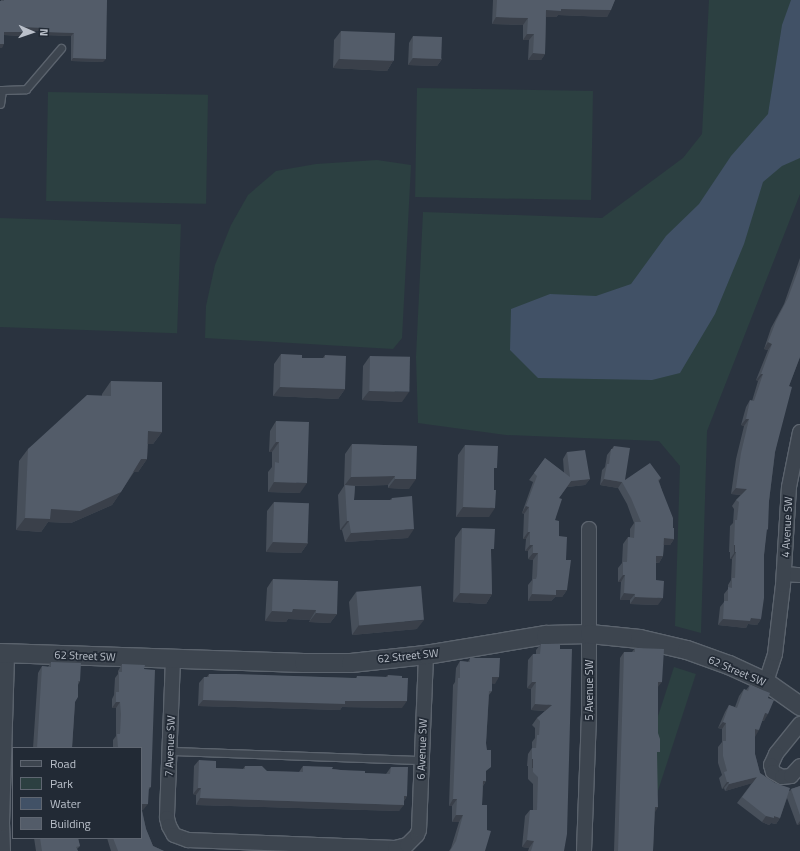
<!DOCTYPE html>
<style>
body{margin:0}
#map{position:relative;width:800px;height:851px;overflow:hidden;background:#2a333f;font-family:"Titillium Web",sans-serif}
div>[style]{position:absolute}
.green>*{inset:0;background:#2c4041;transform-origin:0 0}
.water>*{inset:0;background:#415166}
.roads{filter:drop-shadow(1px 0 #5b636d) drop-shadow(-1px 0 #5b636d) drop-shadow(0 1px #5b636d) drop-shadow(0 -1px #5b636d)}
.service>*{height:7px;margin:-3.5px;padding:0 3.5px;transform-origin:3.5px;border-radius:3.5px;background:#3d454f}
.minor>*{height:14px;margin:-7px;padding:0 7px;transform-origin:7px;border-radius:7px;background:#3d454f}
.tertiary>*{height:18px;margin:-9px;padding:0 9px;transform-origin:9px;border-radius:9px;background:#3d454f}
.wall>*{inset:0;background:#474f5a}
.shaded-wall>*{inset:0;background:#3a404a;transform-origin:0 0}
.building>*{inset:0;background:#535c69;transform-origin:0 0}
span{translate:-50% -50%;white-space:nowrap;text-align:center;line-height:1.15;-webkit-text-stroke:3.5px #222a35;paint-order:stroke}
.street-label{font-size:11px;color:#bac0ca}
.legend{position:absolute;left:12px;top:747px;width:130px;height:92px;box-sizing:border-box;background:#222a35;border:1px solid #5f6671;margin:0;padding:5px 7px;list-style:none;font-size:12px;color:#bac0ca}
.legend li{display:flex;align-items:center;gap:8px;height:20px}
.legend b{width:20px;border:1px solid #5f6671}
.north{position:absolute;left:12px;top:12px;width:40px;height:40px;-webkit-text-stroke:3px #222a35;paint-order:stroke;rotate:92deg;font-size:11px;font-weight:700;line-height:16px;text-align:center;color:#bac0ca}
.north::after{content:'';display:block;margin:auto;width:14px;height:18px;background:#bac0ca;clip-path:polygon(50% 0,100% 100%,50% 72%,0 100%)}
</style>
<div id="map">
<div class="green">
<div style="clip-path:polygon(709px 0,800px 0,800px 194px,707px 431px,701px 633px,675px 626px,680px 466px,659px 441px,506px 435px,418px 423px,416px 357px,423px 212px,602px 218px,683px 158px,702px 134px)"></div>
<div style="left:417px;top:88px;width:176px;height:109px;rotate:1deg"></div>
<div style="left:48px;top:92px;width:160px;height:109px;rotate:1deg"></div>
<div style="clip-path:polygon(377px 160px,411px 165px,402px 338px,393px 349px,205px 338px,206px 306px,215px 265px,231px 225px,248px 195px,276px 171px,316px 164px)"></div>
<div style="left:0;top:218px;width:181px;height:109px;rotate:2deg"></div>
<div style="left:674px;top:667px;width:23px;height:184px;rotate:18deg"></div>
</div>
<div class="water">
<div style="clip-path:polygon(791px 0,800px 0,800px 158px,782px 166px,763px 182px,744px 244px,715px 314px,680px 373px,652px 380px,538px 378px,510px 350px,511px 309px,550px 294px,596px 296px,631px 284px,666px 236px,699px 204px,731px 156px,768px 114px,782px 25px)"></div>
</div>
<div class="roads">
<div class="service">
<div style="left:0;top:90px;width:2px"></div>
<div style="left:2px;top:90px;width:14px;rotate:98deg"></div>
<div style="left:2px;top:90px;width:24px;rotate:-2deg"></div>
<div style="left:26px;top:89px;width:54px;rotate:-49.5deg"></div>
<div style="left:170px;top:751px;width:251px;rotate:2.1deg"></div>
</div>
<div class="minor">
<div style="left:784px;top:574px;width:16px;rotate:4deg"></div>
<div style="left:173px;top:659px;width:159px;rotate:92.2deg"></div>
<div style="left:167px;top:818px;width:8px;rotate:76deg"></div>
<div style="left:169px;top:826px;width:10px;rotate:61deg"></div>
<div style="left:174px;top:835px;width:15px;rotate:20deg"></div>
<div style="left:188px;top:840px;width:207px;rotate:2.2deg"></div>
<div style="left:395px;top:848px;width:12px;rotate:-14deg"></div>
<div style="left:407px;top:845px;width:14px;rotate:-45deg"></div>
<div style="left:417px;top:835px;width:5px;rotate:-68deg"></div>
<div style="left:419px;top:830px;width:175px;rotate:-87.7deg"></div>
<div style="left:766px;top:682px;width:29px;rotate:-72deg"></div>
<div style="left:775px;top:654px;width:69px;rotate:-83.4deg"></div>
<div style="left:783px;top:585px;width:98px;rotate:-86.5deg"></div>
<div style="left:789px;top:487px;width:56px;rotate:-78.7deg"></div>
<div style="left:800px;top:724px;width:38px;rotate:129deg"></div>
<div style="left:776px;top:754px;width:12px;rotate:114deg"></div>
<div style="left:771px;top:765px;width:7px;rotate:74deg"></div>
<div style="left:773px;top:772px;width:10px;rotate:29deg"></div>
<div style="left:782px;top:777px;width:9px;rotate:-6deg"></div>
<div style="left:791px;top:776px;width:13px;rotate:-48deg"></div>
<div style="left:3px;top:851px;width:27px;rotate:-92deg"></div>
<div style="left:2px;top:824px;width:171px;rotate:-88.3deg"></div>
<div style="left:584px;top:851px;width:138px;rotate:-87.9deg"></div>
<div style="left:589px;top:713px;width:184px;rotate:-90deg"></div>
</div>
<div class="tertiary">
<div style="left:0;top:653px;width:304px;rotate:1.9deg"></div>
<div style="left:304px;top:663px;width:47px"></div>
<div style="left:351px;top:663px;width:75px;rotate:-6.1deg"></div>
<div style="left:426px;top:655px;width:122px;rotate:-9.5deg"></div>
<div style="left:546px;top:635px;width:44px;rotate:-1.3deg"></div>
<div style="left:590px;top:634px;width:50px;rotate:5.7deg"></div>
<div style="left:640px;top:639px;width:48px;rotate:13.2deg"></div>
<div style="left:687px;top:650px;width:45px;rotate:19.7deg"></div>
<div style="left:729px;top:665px;width:41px;rotate:24.7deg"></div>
<div style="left:766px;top:682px;width:42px;rotate:35.2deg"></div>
</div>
</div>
<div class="wall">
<div style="clip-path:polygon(1px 0,107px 0,103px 62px,71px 61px,71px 36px,44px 35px,44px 31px,23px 31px,23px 32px,21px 36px,4px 35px,2px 48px)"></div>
<div style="clip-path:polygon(493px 0,615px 0,607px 17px,558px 15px,556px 17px,546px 17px,545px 54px,541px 60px,528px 60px,529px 40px,523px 40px,523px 25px,492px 24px)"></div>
<div style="clip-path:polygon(341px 31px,393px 61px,387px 71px,333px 68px,334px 40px)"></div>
<div style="clip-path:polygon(413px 36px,442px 59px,437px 66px,408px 65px,409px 43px)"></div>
<div style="clip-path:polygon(800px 258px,800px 357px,789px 386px,775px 452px,769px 501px,764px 555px,761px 619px,757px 625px,748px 624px,746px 628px,718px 625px,720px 607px,724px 602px,724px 594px,728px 589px,728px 585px,731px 580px,732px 559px,730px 559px,730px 552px,729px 552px,730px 526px,733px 523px,734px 509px,732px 506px,736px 500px,741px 495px,731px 494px,736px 459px,744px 426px,741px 425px,746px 407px,750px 400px,752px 401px,758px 381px,756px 380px,768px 350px,764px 349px,771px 328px,784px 304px)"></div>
<div style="clip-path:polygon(281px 354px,302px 358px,323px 358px,325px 355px,345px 389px,338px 399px,273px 396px,274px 364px)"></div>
<div style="clip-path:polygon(370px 356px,402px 402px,362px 400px,363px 366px)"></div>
<div style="clip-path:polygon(111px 381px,162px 432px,153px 444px,148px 444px,147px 459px,138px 472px,134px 472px,112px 505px,71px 523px,48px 522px,41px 532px,16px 530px,19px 461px,28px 449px,102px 396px,102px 394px)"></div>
<div style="clip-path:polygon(276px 421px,300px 493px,268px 492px,268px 472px,272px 467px,272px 452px,269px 452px,270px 431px)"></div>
<div style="clip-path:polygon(352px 444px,417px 446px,409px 489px,388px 488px,388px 485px,355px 486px,354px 500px,390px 500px,392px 498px,408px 538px,345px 542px,342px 530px,340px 530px,338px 495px,344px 486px,345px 454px)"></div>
<div style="clip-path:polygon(465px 445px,494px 472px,489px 517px,456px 517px,458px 455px)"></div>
<div style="clip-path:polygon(614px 446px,625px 480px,661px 478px,659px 481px,673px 528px,674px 539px,670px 545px,664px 545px,663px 556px,659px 563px,656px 563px,656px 580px,658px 605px,630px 604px,630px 600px,620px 600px,621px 582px,618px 582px,618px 568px,622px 563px,623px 544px,628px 537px,630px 537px,630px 529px,634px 523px,627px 504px,618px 488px,600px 485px,602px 470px,605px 467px,607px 455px)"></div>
<div style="clip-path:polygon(567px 452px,590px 479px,585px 485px,567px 487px,559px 498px,555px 520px,559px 536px,566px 560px,567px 590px,562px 597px,555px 597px,551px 601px,528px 601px,528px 585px,532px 580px,533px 560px,528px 559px,528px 551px,525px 551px,526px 539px,523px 539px,524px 514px,522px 513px,533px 482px,529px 480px,545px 458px,564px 473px,563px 459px)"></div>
<div style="clip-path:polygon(274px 502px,308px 543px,301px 553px,266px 552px,267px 511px)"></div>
<div style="clip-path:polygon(462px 528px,491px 554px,492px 594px,486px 604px,453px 602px,455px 538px)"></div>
<div style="clip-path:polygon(273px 579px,337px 614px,330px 623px,309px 622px,310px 620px,288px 619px,286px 622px,265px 621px,267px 588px)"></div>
<div style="clip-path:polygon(356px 592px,417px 629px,352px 635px,349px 602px)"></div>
<div style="clip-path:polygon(541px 644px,564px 851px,528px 851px,529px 848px,522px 847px,525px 816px,530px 810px,533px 810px,533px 784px,528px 779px,528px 766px,527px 766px,528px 754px,532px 748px,532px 742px,535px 738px,535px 728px,532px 725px,537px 718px,545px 711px,531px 710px,531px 689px,527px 688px,528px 660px,533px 654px,536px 654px,536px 650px)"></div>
<div style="clip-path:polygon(635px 648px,658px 687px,657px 756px,653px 851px,614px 851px,620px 658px,624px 652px,632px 652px)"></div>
<div style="clip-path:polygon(470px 658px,495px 684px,492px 683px,492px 691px,489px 695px,486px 743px,486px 781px,483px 786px,482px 805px,485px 851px,449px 851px,451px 848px,459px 822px,452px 822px,452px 806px,449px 806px,453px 685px,455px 682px,456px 668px,460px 661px,468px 662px)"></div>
<div style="clip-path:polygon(51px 662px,80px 681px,78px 685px,75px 702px,72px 748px,33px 748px,38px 673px,42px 666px,48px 667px)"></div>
<div style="clip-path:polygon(122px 664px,144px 669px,151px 787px,148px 790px,143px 810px,142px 810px,146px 829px,153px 846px,164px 851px,111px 851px,107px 838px,141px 838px,141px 748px,113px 748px,113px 740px,116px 736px,116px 708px,112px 708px,112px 699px,114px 695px,115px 678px,118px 674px,118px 671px)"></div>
<div style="clip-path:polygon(209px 674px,356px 678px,357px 676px,386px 677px,388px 675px,402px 708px,342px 707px,340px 710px,198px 706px,199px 683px,204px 677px,207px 677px)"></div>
<div style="clip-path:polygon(750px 685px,768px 698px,764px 721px,762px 721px,755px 736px,755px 754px,760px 773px,775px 783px,790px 791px,791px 789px,800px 786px,800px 824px,797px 825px,787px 798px,780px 818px,776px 824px,771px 823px,769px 825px,762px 822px,737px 803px,752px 783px,725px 791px,724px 788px,722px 789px,719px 778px,722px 775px,718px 763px,718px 747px,722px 742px,722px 729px,718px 728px,725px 712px,729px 705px,735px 707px,739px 696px,744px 689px,746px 690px)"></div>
<div style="clip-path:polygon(199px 760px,216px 768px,243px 769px,245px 766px,267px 771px,299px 772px,303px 766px,332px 769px,365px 773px,386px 774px,391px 767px,407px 796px,404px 801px,399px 811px,196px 805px,196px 795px,193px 794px,194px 766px)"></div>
<div style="clip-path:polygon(34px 838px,78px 838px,80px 846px,77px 849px,78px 851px,36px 851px)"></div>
</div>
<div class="shaded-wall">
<div style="clip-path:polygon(561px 9px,611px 10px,607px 17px,558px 15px,556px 17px,541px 17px,546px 10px)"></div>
<div style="clip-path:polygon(496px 17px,528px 18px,523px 25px,492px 24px)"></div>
<div style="clip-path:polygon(23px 27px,46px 28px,44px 31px,21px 31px)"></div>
<div style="clip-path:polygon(4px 32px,23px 32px,21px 36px,2px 35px)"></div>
<div style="clip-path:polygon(46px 32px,74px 33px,71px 36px,44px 35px)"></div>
<div style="clip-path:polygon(527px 34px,534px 34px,529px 40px,523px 40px)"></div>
<div style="clip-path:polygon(0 44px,4px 44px,2px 48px,0 48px)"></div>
<div style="clip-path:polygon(533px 53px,545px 54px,541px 60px,528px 60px)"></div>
<div style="clip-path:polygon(73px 58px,106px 59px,103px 62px,71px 61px)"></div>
<div style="clip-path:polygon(413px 58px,442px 59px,437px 66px,408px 65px)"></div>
<div style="clip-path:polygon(339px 59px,393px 61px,387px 71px,333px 68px)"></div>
<div style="clip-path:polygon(768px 342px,772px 344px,768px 350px,764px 349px)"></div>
<div style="clip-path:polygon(761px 374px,763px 374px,758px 381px,756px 380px)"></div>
<div style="clip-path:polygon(280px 387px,345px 389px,338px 399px,273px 396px)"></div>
<div style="clip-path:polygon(369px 391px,409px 392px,402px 402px,362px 400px)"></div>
<div style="clip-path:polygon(746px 419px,749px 419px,744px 426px,741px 425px)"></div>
<div style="clip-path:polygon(148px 431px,162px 432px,153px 444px,139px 444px)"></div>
<div style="clip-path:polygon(276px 442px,279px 442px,272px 452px,269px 452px)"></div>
<div style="clip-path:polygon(141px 459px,147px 459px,138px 472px,132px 472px)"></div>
<div style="clip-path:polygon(395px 476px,388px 485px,345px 486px,345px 485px,344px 486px,351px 477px)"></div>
<div style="clip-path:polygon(395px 479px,416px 479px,409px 489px,388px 488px)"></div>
<div style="clip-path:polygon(590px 479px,585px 485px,567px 487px,571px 481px)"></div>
<div style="clip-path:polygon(604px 479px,622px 482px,618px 488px,600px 485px)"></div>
<div style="clip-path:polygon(274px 482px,307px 483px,300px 493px,268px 492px)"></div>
<div style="clip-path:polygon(736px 488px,747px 489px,742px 495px,731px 494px)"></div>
<div style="clip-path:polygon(121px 492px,112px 505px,71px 523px,48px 522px,41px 532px,16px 530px,25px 518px,51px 509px)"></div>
<div style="clip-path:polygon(526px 506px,529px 507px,524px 514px,522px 513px)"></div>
<div style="clip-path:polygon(463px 507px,495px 508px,489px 517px,456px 517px)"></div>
<div style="clip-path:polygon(347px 521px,349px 521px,342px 530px,340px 530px)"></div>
<div style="clip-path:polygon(414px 529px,408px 538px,345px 542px,351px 533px)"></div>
<div style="clip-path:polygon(528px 532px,530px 532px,526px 539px,523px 539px)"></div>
<div style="clip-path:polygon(664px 538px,674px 539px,670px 545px,659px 545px)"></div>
<div style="clip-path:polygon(273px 542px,308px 543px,301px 553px,266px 552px)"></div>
<div style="clip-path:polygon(530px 545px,533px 545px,528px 551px,525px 551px)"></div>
<div style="left:734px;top:545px;width:1px;height:9px"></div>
<div style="clip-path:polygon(735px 552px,736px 552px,732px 559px,730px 559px)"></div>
<div style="clip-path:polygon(533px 553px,538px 553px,533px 560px,528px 559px)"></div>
<div style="clip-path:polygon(656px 556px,663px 556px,659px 563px,652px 562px)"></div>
<div style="clip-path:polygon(623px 575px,625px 575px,621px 582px,618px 582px)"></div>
<div style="clip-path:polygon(556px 590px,567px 590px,562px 597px,555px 597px,551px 601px,528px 601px,532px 594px)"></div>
<div style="clip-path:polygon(460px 593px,492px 594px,486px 604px,453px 602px)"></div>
<div style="clip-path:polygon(624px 593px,635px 594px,630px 600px,620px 600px)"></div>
<div style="clip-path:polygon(635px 597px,663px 598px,658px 605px,630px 604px)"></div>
<div style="clip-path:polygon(293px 609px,316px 610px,310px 620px,288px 619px,286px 622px,265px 621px,272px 611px)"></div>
<div style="clip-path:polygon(316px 613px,337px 614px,330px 623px,309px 622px)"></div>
<div style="clip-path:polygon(751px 618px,761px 619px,757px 625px,748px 624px,746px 628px,718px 625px,723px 619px)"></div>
<div style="clip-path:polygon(424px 620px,417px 629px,352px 635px,359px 625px)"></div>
<div style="clip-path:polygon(492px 677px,499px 677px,495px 684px,488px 683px)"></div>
<div style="clip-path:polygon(532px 682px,536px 682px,531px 689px,527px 688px)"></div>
<div style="clip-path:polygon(658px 682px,662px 682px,657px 688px)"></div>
<div style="clip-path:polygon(203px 700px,345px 701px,407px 701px,402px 708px,342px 707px,340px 710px,198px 706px)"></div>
<div style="clip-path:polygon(116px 702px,120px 702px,116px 708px,112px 708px)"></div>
<div style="clip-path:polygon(535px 704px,552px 705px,547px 711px,531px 710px)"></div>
<div style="clip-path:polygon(765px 713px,768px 714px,764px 721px,760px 720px)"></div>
<div style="clip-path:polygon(723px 722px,726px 723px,722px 729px,718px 728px)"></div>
<div style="clip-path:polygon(755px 729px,759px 730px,755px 737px)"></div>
<div style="left:532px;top:759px;width:1px;height:9px"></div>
<div style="clip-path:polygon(757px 777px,753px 783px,725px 791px,729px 784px)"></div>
<div style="clip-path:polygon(483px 781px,486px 781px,482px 787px)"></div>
<div style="clip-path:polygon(727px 782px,729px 782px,724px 788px,722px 789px)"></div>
<div style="clip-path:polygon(198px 788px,201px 788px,196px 795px,193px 794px)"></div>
<div style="clip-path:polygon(404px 796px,407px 796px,403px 802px)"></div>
<div style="clip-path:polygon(200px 798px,404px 805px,399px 811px,196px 805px)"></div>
<div style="clip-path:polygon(453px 799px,457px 799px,452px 806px,449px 806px)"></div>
<div style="clip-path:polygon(141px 804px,148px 804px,143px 810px,141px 810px)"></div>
<div style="clip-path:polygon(655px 807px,658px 807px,654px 814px)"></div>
<div style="clip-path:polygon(456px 815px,463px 815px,459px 822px,452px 822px)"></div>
<div style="clip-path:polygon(766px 816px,774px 816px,780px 818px,776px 824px,771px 823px,769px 825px,762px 822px)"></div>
<div style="clip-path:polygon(800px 821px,800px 824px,797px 825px)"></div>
<div style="clip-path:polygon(527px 840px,534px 841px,529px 848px,522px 847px)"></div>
</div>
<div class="building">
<div style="clip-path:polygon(4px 0,107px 0,106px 59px,73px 58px,74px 33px,46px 32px,46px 28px,23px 27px,23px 32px,4px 32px,4px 44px,0 44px,0 1px,4px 1px)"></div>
<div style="clip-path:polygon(497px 0,615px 0,611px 10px,561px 9px,561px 11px,546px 10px,545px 54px,533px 53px,534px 34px,527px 34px,528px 18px,496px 17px)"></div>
<div style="left:341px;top:31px;width:54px;height:28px;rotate:2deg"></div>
<div style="left:413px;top:36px;width:29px;height:22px;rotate:2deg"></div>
<div style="clip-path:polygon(800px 265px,800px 357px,789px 386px,792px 387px,775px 452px,769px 501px,768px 530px,767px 529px,764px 555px,764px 598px,761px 619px,751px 618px,750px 621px,723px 619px,724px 601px,728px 601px,728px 587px,732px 588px,732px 578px,735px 578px,736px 552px,735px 552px,735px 545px,734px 545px,735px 520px,737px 520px,739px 502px,736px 500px,747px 489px,736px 488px,741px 453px,749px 419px,746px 419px,750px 400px,754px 401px,763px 374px,761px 374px,772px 344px,768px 342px,776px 321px,788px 298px)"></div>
<div style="clip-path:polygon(281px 354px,302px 355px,302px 358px,325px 358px,325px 355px,346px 356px,345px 389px,280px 387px)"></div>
<div style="left:370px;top:356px;width:40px;height:35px;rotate:1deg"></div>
<div style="clip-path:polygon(111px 381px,162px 382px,162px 432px,148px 431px,147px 459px,141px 459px,121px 492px,80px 511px,51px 509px,50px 519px,25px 518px,28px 449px,87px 395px,111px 396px)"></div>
<div style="clip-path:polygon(276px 421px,309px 422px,307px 483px,274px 482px,275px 462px,279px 463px,279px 442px,276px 442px)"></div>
<div style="clip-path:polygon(352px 444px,417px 446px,416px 479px,395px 479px,395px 476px,351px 477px)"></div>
<div style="clip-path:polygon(465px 445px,498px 446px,497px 468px,494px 468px,494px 490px,496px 490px,495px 508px,463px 507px)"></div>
<div style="clip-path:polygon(614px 446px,630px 448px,625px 480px,650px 463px,661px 478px,658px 480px,673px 518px,673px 528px,674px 528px,674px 539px,664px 538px,663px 556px,656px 556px,656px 580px,664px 581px,663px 598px,635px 597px,635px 594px,624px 593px,625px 575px,623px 575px,623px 562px,627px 562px,628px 537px,634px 538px,635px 522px,641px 522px,631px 498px,622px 482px,604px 479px,607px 464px,609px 464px,611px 449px,613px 449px)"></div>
<div style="clip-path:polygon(585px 450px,590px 479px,571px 481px,559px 498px,562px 499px,555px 520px,559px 521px,559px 536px,567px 537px,566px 560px,571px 560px,567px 590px,556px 590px,556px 595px,532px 594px,533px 579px,536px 579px,537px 576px,538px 553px,533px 553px,533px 545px,530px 545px,530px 532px,528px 532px,529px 507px,526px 506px,537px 476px,534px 473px,545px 458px,570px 477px,567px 452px)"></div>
<div style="clip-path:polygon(345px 485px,355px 486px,354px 500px,392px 500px,392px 498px,412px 496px,414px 529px,351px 533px,349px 521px,347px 521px)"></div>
<div style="left:274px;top:502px;width:35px;height:40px;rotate:2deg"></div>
<div style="clip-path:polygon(462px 528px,495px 529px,494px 549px,491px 549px,492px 594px,460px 593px)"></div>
<div style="clip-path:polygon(273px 579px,338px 581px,337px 614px,316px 613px,316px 610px,293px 609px,292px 612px,272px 611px)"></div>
<div style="left:421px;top:586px;width:34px;height:65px;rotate:85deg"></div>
<div style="clip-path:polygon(541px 644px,560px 644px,560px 649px,572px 649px,567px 834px,564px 851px,531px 851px,534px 841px,527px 840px,530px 810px,537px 810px,538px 777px,533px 772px,533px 759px,532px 759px,532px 748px,536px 748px,537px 735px,539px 735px,540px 721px,537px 718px,552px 705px,535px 704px,536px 682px,532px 682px,533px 654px,540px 654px)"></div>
<div style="clip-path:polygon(635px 648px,664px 649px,662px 682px,658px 682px,658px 733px,660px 739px,660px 752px,657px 752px,658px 807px,655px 807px,653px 851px,618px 851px,624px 652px,635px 652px)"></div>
<div style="clip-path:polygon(470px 658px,500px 658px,499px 677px,492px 677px,492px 691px,489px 691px,486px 743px,487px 750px,491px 750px,491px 767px,486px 771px,486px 781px,483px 781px,482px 805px,487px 805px,487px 830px,491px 831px,485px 851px,450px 851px,456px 841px,463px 815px,456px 815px,457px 799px,453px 799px,458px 678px,460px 678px,460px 661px,470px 662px)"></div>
<div style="clip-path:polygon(51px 662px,81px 663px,80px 681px,78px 681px,78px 697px,75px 702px,72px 748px,37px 748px,42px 666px,51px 667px)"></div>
<div style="clip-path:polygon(122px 664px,145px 665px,144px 669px,155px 670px,151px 787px,149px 787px,148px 804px,141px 804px,141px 748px,118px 748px,117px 734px,120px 734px,121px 714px,120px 702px,116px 702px,116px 692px,119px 692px,119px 672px,122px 672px)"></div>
<div style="clip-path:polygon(209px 674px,236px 674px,352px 678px,357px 678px,357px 676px,388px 677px,388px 675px,402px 676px,402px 678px,408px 678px,407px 701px,345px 701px,345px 704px,203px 700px,204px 677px,209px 677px)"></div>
<div style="clip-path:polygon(750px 685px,770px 693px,768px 698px,774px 700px,768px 714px,765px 713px,759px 730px,755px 729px,755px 754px,760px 773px,775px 783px,790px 788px,780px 818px,774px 816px,774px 818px,766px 816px,742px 797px,757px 777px,729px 784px,729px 782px,727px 782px,724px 772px,727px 771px,723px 756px,723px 741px,726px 741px,726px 723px,723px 722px,729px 705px,737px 708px,744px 689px,748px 691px)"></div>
<div style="clip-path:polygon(199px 760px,216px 761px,216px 768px,245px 769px,245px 766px,262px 766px,267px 771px,303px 772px,303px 766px,333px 767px,332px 769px,341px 770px,365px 771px,365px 773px,390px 774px,391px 767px,408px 767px,407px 796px,404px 796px,404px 805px,200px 798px,201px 788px,198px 788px)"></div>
<div style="clip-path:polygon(800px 786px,800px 815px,791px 789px)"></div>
<div style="clip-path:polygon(141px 807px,146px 829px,153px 846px,164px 851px,118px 851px,113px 838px,141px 838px)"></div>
<div style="clip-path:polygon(40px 838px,78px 838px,80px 846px,76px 847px,78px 851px,42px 851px)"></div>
</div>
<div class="street-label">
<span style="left:787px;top:527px;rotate:-87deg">4 Avenue SW</span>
<span style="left:85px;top:656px;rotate:2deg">62 Street SW</span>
<span style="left:408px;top:656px;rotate:-6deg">62 Street SW</span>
<span style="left:737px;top:671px;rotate:23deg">62 Street SW</span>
<span style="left:589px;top:690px;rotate:-90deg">5 Avenue SW</span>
<span style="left:170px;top:746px;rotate:-88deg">7 Avenue SW</span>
<span style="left:422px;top:749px;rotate:-88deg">6 Avenue SW</span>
</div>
<ul class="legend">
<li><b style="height:5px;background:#3d454f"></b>Road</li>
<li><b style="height:11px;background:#2c4041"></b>Park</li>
<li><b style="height:11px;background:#415166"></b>Water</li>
<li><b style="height:11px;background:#535c69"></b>Building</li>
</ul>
<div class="north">N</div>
</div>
